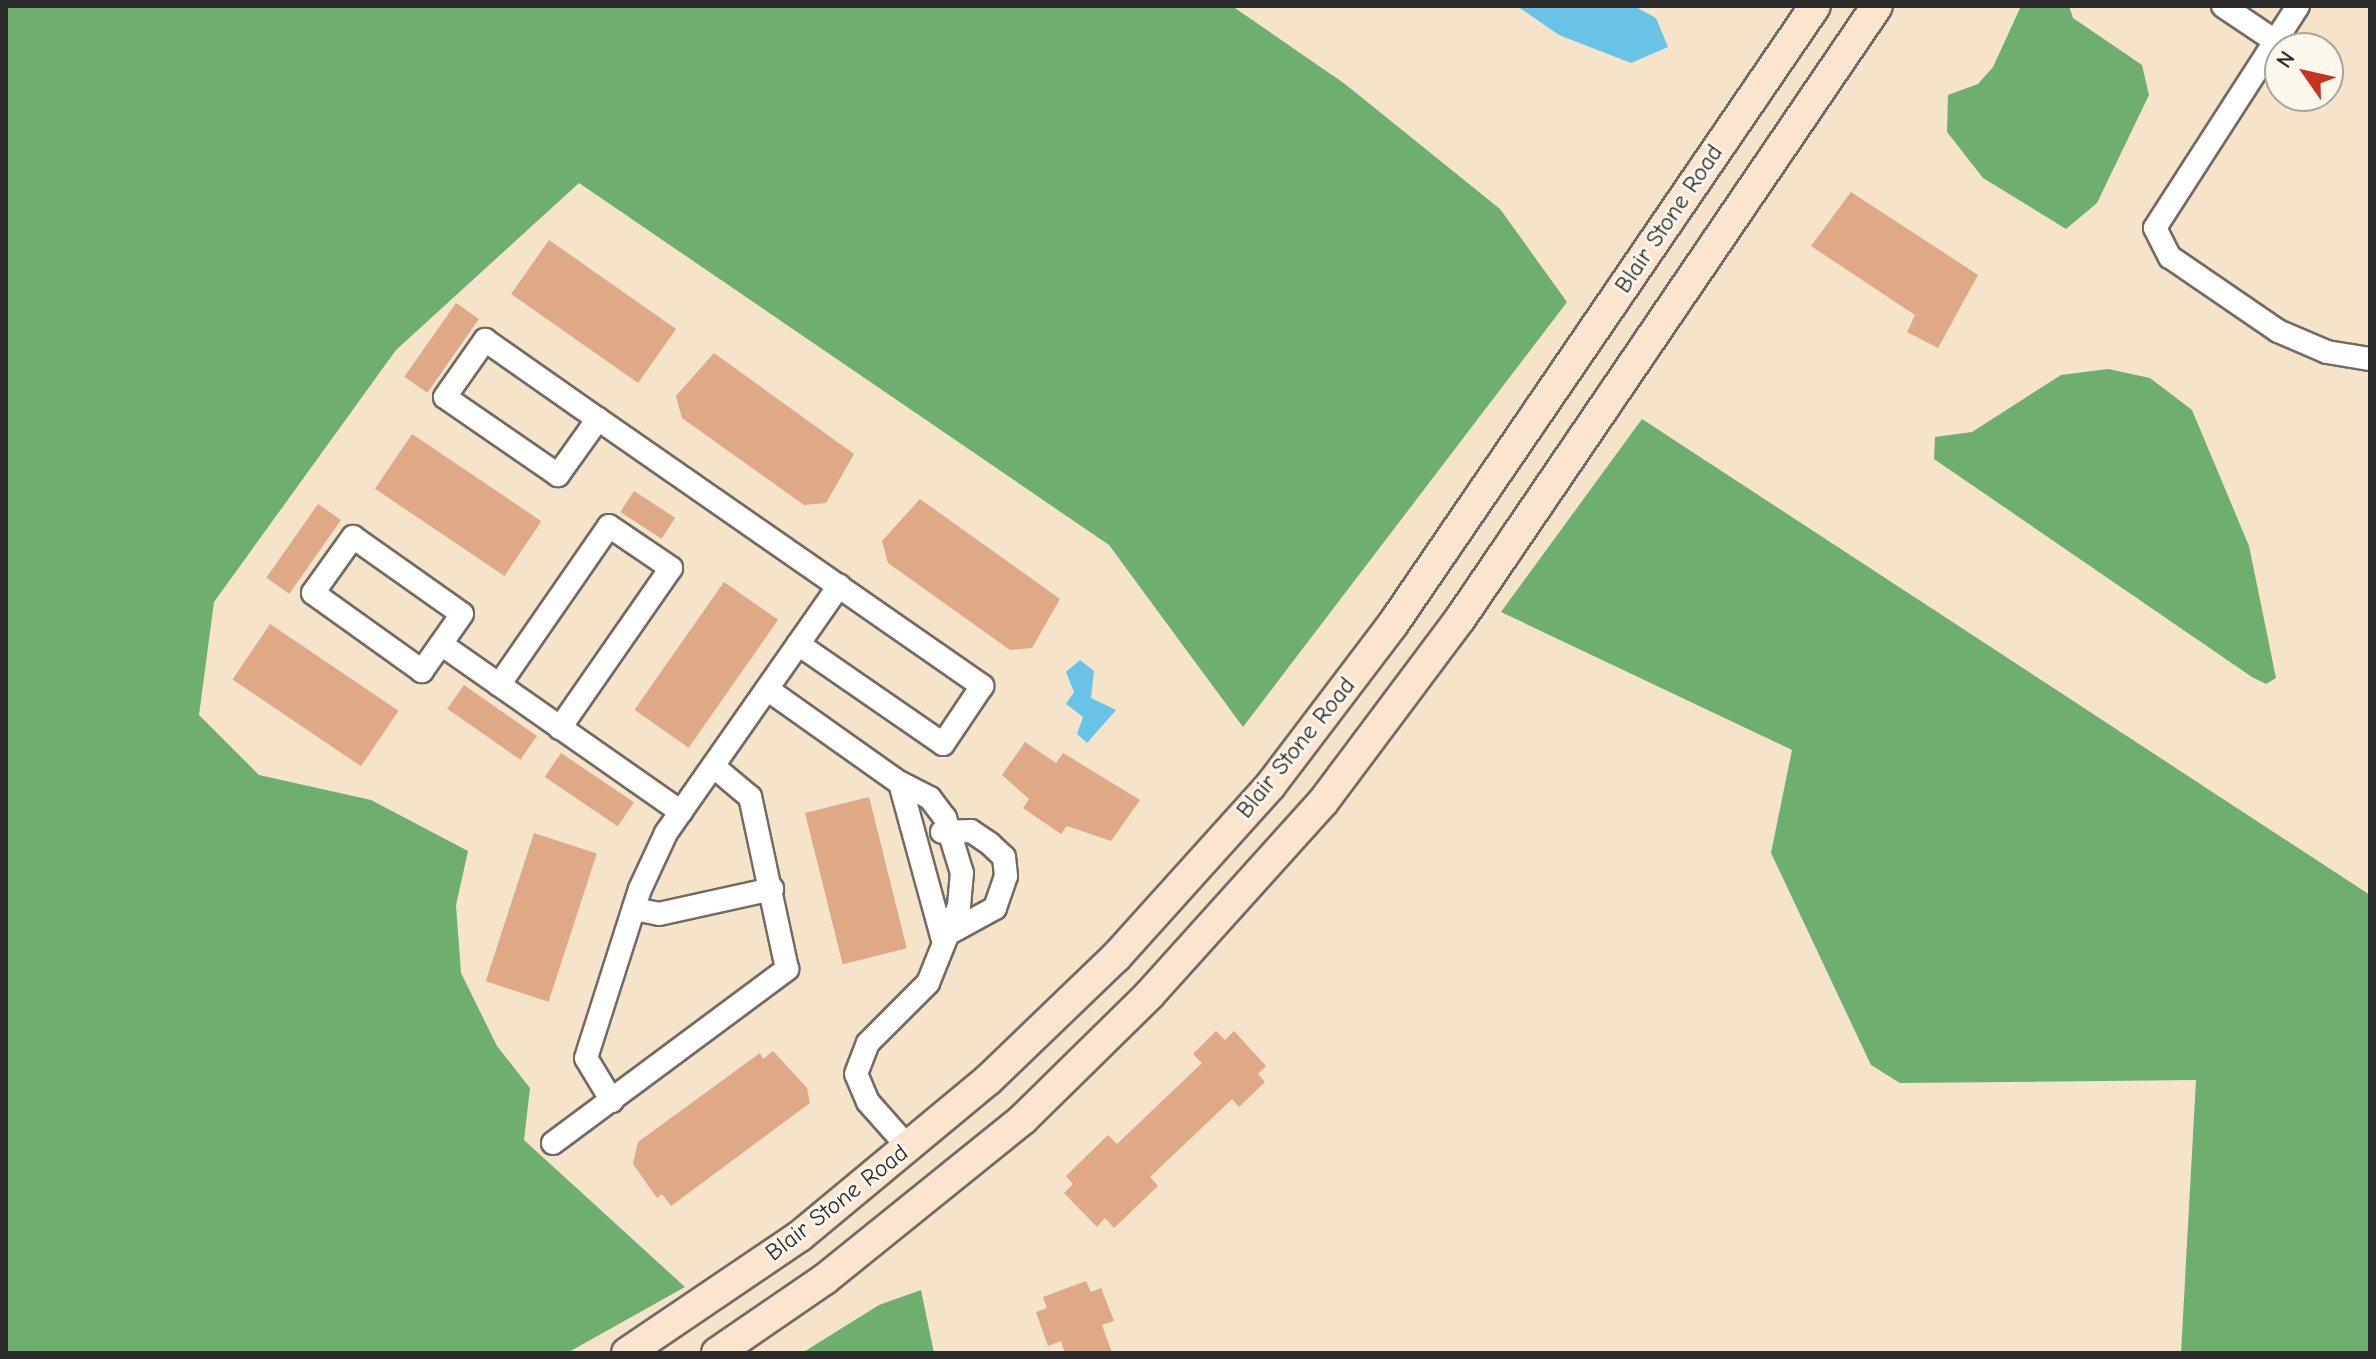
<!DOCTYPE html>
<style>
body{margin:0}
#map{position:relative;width:2376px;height:1359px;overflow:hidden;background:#f5e3ca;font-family:"Comic Neue",sans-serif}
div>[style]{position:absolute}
.forest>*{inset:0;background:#6eae6f}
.water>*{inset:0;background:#68c3e6}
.building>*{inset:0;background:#dfa887;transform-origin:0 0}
.roads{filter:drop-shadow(2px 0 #726b63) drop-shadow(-2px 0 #726b63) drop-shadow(0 2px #726b63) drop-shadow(0 -2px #726b63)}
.minor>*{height:22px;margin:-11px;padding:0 11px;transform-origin:11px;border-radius:11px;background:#fff}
.secondary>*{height:30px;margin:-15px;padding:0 15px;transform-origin:15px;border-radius:15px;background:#fbe5cf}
span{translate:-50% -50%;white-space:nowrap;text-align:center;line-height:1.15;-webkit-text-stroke:6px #fbf7ec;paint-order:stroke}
.street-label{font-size:24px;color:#2b2b2b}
.frame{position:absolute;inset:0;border:8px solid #2b2b2b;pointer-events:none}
.north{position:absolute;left:2264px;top:32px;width:80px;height:80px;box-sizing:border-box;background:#fbf7ec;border:2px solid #a8a59f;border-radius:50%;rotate:304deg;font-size:22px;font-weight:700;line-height:32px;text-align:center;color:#2b2b2b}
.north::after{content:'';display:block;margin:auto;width:28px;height:36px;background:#c8321e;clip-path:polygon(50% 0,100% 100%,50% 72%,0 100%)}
</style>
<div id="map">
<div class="forest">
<div style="clip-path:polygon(6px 6px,1232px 6px,1345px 84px,1500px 209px,1567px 302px,1243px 727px,1109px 545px,579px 183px,396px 350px,214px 602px,199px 715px,259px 775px,371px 800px,468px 851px,456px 905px,461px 973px,497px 1046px,530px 1088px,524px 1140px,685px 1287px,567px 1353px,6px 1353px)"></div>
<div style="clip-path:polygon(2021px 6px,2069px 6px,2073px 18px,2142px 65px,2149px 95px,2097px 203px,2066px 229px,1983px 178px,1947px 132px,1948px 95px,1978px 84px,1993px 67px)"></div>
<div style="clip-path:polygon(2108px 369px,2150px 378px,2192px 410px,2249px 546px,2276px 678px,2266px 684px,2252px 677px,1934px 459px,1935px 437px,1972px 432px,2061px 375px)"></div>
<div style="clip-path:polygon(1642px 419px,2370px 895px,2370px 1353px,2181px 1353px,2196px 1080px,1900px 1083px,1871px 1065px,1771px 853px,1792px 750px,1501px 612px)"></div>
<div style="clip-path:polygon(921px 1290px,934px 1353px,802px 1353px,879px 1305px)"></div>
</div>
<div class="water">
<div style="clip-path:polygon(1517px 6px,1634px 6px,1656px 18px,1668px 47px,1631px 63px,1559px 35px)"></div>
<div style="clip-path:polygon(1080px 660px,1094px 671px,1091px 698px,1116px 710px,1087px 743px,1077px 734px,1083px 717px,1066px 704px,1074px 692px,1066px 672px)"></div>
</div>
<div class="building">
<div style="clip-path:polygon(1851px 192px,1978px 275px,1938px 348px,1907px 332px,1915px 315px,1811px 246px)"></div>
<div style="left:549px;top:240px;width:155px;height:66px;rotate:35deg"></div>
<div style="left:456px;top:303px;width:28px;height:90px;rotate:35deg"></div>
<div style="clip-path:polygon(714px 353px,854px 454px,826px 503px,804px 505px,682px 418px,676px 396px)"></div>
<div style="left:412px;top:434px;width:156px;height:66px;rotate:34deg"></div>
<div style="left:634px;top:491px;width:49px;height:25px;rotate:33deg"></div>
<div style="clip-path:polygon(920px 499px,1060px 599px,1032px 648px,1010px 650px,888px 563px,882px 541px)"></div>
<div style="left:318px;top:504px;width:28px;height:90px;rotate:35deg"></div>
<div style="left:724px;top:582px;width:66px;height:156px;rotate:35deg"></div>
<div style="left:270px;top:624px;width:155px;height:67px;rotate:34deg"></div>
<div style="left:464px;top:685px;width:89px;height:29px;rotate:35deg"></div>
<div style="clip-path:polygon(1025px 742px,1056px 763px,1063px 753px,1140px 800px,1111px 841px,1067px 826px,1061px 834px,1023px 808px,1029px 799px,1002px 775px)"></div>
<div style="left:561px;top:753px;width:88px;height:29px;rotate:34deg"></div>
<div style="left:869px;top:797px;width:156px;height:66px;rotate:76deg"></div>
<div style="left:534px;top:833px;width:66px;height:156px;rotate:18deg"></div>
<div style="clip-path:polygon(1216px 1031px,1225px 1040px,1234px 1031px,1266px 1066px,1258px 1074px,1265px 1082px,1239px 1107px,1232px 1099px,1150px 1177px,1158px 1186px,1114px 1228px,1105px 1218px,1097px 1227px,1064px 1193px,1073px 1184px,1066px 1176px,1108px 1135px,1117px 1144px,1202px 1063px,1193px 1054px)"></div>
<div style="clip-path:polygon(773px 1051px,807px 1088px,810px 1103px,671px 1206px,662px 1194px,657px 1198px,633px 1164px,638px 1142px,760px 1053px,763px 1059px)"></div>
<div style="clip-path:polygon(1086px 1281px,1091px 1292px,1101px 1288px,1114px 1321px,1102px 1325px,1112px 1353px,1065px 1353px,1061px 1341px,1048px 1346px,1036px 1312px,1047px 1308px,1043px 1297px)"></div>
</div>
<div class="roads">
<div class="minor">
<div style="left:2223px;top:6px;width:63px;rotate:33.9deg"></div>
<div style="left:2298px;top:6px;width:264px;rotate:122.8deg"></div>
<div style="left:2155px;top:228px;width:33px;rotate:63deg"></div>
<div style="left:2170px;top:257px;width:131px;rotate:34.4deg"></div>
<div style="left:2278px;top:331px;width:53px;rotate:23.2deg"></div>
<div style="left:2327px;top:352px;width:44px;rotate:9.2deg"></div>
<div style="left:598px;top:419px;width:69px;rotate:125.5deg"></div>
<div style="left:558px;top:475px;width:137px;rotate:-145.4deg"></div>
<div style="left:445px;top:397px;width:70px;rotate:-54.9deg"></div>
<div style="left:485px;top:340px;width:138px;rotate:35deg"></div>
<div style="left:598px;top:419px;width:468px;rotate:34.8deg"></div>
<div style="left:982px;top:686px;width:70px;rotate:123.9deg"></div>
<div style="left:943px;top:744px;width:176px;rotate:-145.4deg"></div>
<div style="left:353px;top:537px;width:133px;rotate:35.2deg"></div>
<div style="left:462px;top:614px;width:70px;rotate:125.1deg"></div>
<div style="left:422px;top:671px;width:134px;rotate:-144.4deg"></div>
<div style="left:313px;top:593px;width:69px;rotate:-54.5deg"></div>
<div style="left:441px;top:644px;width:293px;rotate:35deg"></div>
<div style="left:499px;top:685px;width:193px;rotate:-55.3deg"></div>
<div style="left:609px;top:526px;width:75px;rotate:34.1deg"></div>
<div style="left:671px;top:568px;width:195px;rotate:124.8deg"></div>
<div style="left:767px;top:689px;width:163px;rotate:35.3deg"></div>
<div style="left:942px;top:832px;width:29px;rotate:-2deg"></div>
<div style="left:971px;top:831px;width:23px;rotate:34deg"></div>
<div style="left:990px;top:844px;width:19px;rotate:43deg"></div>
<div style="left:1004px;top:857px;width:19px;rotate:84deg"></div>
<div style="left:1006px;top:876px;width:34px;rotate:109deg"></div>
<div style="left:995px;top:908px;width:60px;rotate:151.3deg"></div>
<div style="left:634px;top:909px;width:25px;rotate:11deg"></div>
<div style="left:659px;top:914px;width:116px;rotate:-12.5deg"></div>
<div style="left:612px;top:1101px;width:50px;rotate:-121.2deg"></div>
<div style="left:586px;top:1058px;width:177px;rotate:-72.3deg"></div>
<div style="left:640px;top:889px;width:62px;rotate:-65.1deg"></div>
<div style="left:666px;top:833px;width:302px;rotate:-55deg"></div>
<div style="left:553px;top:1143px;width:292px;rotate:-36.6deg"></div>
<div style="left:787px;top:969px;width:176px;rotate:-102.1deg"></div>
<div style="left:750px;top:797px;width:48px;rotate:-140deg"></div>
<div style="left:908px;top:1147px;width:60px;rotate:-131.6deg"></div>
<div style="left:868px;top:1102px;width:30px;rotate:-113deg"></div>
<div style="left:856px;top:1074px;width:33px;rotate:-69deg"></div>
<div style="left:868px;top:1043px;width:85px;rotate:-45deg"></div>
<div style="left:928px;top:983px;width:83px;rotate:-68.1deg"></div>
<div style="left:959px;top:906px;width:33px;rotate:-85deg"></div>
<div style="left:962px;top:873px;width:58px;rotate:-107.2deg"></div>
<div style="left:945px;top:818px;width:25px;rotate:-127deg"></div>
<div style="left:930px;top:798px;width:34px;rotate:-153deg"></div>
<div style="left:900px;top:783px;width:160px;rotate:74.7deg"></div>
</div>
<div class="secondary">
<div style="left:627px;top:1353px;width:209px;rotate:-34.1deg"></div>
<div style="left:800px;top:1236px;width:244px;rotate:-39.7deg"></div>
<div style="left:988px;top:1080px;width:178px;rotate:-43.9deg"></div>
<div style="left:1116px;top:957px;width:230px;rotate:-48deg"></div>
<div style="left:1270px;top:786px;width:203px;rotate:-52.8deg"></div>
<div style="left:1393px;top:624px;width:748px;rotate:-55.67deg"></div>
<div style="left:717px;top:1353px;width:131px;rotate:-34.4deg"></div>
<div style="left:825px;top:1279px;width:255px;rotate:-38.9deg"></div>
<div style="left:1023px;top:1119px;width:178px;rotate:-44.5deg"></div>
<div style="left:1150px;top:994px;width:258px;rotate:-48deg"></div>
<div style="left:1323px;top:802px;width:229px;rotate:-53.2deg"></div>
<div style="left:1460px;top:619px;width:741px;rotate:-55.77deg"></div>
</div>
</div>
<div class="street-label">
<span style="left:1669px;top:219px;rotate:-56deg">Blair Stone Road</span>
<span style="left:1296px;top:748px;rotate:-51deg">Blair Stone Road</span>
<span style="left:837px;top:1203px;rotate:-38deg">Blair Stone Road</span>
</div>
<div class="frame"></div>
<div class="north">N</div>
</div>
